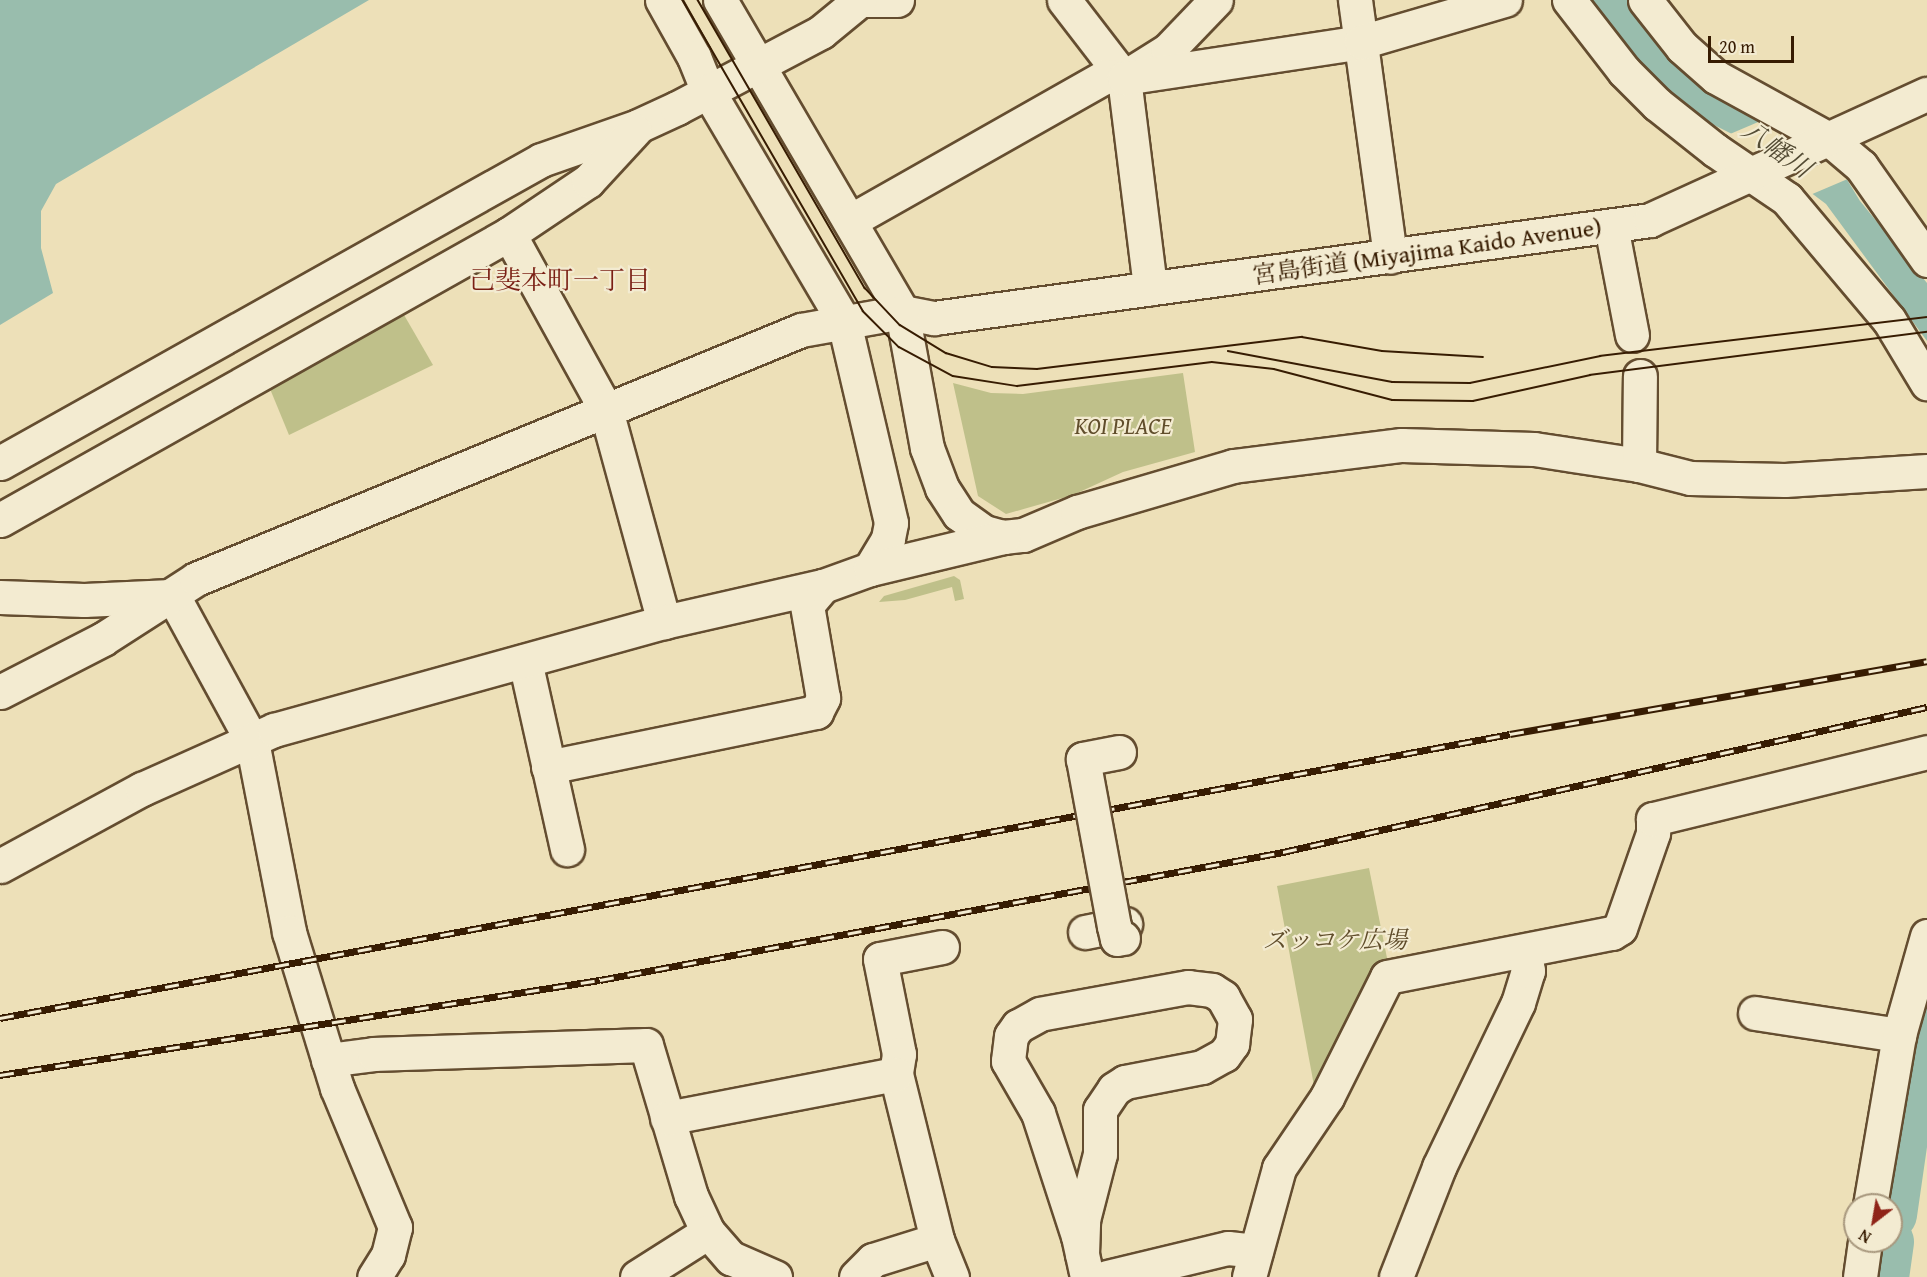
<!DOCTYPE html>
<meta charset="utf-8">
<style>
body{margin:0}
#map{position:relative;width:1927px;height:1277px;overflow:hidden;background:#ede0b8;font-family:"Gentium Book Plus","Noto Serif JP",serif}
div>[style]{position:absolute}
.green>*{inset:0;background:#bfc08a}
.water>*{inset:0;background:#99bdad}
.pier>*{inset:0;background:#ede0b8}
.river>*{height:51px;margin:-25.5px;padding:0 25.5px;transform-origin:25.5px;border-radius:25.5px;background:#99bdad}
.roads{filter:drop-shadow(2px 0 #644d30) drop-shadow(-2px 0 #644d30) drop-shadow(0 2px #644d30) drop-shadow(0 -2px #644d30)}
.minor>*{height:33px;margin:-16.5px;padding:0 16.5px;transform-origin:16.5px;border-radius:16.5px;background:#f3ebd1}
.tram>*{height:1.5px;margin:-0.75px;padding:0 0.75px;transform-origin:0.75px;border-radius:0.75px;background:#371c02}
.rail>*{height:7px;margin-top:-3.5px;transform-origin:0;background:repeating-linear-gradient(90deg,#f3ebd1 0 14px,#371c02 0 28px);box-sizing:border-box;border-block:2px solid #371c02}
.bridges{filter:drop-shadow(2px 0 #644d30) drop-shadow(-2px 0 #644d30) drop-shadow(0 2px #644d30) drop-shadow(0 -2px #644d30)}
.minor-bridge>*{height:33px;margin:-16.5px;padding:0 16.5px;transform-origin:16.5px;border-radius:16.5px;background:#f3ebd1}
span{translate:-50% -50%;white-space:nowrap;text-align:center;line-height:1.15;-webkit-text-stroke:4.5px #f3ebd1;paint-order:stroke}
.street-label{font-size:24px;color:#371c02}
.park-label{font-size:24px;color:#604d2b;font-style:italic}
.water-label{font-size:26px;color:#544c35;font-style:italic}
.neighbourhood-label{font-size:26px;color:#7a1f14}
.north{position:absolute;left:1843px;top:1193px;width:60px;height:60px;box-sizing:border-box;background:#f3ebd1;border:2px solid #a8987e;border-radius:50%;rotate:211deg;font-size:16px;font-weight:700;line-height:24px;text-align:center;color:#371c02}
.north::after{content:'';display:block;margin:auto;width:21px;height:27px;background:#8f2418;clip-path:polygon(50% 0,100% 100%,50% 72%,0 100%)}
.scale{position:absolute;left:1708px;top:36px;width:86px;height:27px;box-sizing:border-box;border:3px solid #371c02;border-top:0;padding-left:8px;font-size:18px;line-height:21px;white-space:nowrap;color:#371c02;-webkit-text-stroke:4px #f3ebd1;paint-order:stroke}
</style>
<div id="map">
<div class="green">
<div style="clip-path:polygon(400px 308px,433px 365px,289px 435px,268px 384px)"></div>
<div style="clip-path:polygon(1183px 373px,1195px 452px,1123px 472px,1073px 495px,1006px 514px,978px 496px,953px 383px,991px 393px,1023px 394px)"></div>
<div style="clip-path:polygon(954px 576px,960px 580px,964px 599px,955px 601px,952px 587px,905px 600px,879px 602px,884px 596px)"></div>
<div style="clip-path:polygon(1369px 868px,1388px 963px,1315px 1091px,1277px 886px)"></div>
</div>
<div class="water">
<div style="clip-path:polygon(0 0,369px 0,56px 184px,41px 211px,41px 248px,53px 293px,0 325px)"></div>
<div style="clip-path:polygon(1587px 0,1631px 0,1846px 178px,1860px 201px,1927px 283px,1927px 341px,1826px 204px,1734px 135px,1700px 118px,1638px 67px)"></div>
</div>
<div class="pier">
<div style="clip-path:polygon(1770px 117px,1848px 176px,1850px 178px,1810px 195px,1730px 134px)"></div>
</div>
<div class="river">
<div style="left:1891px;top:1214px;width:169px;rotate:-81.8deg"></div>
<div style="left:1915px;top:1047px;width:51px;rotate:-76.5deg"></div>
<div style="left:1883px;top:1277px;width:36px;rotate:-82deg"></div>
</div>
<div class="roads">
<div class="minor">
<div style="left:662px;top:0;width:65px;rotate:60.7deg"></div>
<div style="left:694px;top:57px;width:37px;rotate:68deg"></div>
<div style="left:708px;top:91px;width:268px;rotate:59.5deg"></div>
<div style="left:844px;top:322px;width:206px;rotate:76.8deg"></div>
<div style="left:891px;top:523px;width:16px;rotate:101deg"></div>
<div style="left:888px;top:539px;width:35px;rotate:121deg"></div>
<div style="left:720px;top:0;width:361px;rotate:59.7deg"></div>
<div style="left:902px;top:312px;width:138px;rotate:79.6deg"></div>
<div style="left:927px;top:448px;width:43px;rotate:69.4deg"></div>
<div style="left:942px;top:488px;width:31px;rotate:57deg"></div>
<div style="left:959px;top:514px;width:31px;rotate:36deg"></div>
<div style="left:984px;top:532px;width:20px;rotate:15deg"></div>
<div style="left:1003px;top:537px;width:20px;rotate:-6deg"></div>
<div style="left:1023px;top:535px;width:59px;rotate:-23.1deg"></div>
<div style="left:1077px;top:512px;width:163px;rotate:-16.4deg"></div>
<div style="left:1233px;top:466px;width:170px;rotate:-7.1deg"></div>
<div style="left:1402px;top:445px;width:132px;rotate:1.7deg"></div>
<div style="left:1534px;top:449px;width:106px;rotate:8.7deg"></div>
<div style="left:1639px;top:465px;width:53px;rotate:14.3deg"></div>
<div style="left:1690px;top:478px;width:95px;rotate:1.2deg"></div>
<div style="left:1785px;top:480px;width:142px;rotate:-3.6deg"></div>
<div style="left:859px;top:0;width:38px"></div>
<div style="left:1064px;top:0;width:98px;rotate:52.4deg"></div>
<div style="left:1124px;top:78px;width:212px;rotate:82.9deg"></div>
<div style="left:1355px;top:0;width:259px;rotate:82.2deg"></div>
<div style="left:1569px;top:0;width:90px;rotate:52.2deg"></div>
<div style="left:1624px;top:71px;width:47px;rotate:45deg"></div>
<div style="left:1657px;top:104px;width:74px;rotate:38.4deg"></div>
<div style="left:1715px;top:150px;width:87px;rotate:34.2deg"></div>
<div style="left:1787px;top:199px;width:158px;rotate:49.9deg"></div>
<div style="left:1889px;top:320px;width:74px;rotate:58.9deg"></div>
<div style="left:1645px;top:0;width:60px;rotate:51.8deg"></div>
<div style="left:1682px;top:47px;width:45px;rotate:41.4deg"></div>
<div style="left:1716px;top:77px;width:129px;rotate:28.8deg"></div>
<div style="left:1829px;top:139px;width:42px;rotate:40.2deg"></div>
<div style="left:1861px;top:166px;width:115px;rotate:54.9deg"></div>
<div style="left:1133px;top:72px;width:41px;rotate:-32.2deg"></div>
<div style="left:1168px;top:50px;width:69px;rotate:-46.2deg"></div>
<div style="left:850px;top:221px;width:294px;rotate:-29.5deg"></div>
<div style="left:1106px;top:76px;width:18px;rotate:6deg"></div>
<div style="left:1124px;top:78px;width:240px;rotate:-8.6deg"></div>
<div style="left:1361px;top:42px;width:150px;rotate:-16.3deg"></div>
<div style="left:1611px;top:226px;width:111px;rotate:79.1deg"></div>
<div style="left:509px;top:234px;width:201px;rotate:61.1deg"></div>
<div style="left:606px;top:410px;width:220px;rotate:74.7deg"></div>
<div style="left:0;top:463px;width:620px;rotate:-29.25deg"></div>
<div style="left:541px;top:160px;width:103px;rotate:-19.3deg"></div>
<div style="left:638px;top:126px;width:43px;rotate:-24.8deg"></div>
<div style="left:677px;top:108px;width:163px;rotate:-27.8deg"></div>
<div style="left:821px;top:32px;width:50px;rotate:-39.4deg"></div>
<div style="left:1639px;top:465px;width:89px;rotate:-89.4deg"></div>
<div style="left:0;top:520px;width:584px;rotate:-29.33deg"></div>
<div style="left:509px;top:234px;width:95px;rotate:-33.9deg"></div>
<div style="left:588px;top:181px;width:69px;rotate:-47.3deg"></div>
<div style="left:173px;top:596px;width:165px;rotate:61.4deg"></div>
<div style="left:252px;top:741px;width:195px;rotate:79deg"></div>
<div style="left:289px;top:932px;width:163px;rotate:72.9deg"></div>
<div style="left:337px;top:1088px;width:151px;rotate:67.4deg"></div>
<div style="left:395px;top:1227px;width:29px;rotate:104deg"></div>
<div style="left:388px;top:1255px;width:26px;rotate:122deg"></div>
<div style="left:0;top:597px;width:84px;rotate:2deg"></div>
<div style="left:84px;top:600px;width:87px;rotate:-2.6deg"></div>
<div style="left:525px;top:661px;width:193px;rotate:77.4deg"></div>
<div style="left:0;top:692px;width:116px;rotate:-27.2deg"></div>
<div style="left:103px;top:639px;width:111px;rotate:-32.8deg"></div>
<div style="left:196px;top:579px;width:654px;rotate:-22.37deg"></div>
<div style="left:801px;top:330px;width:103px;rotate:-10.1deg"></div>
<div style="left:902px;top:312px;width:33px;rotate:11deg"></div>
<div style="left:934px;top:318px;width:723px;rotate:-7.79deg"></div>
<div style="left:1650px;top:220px;width:304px;rotate:-24.5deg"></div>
<div style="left:548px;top:767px;width:274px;rotate:-11.6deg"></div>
<div style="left:816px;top:712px;width:16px;rotate:-63deg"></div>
<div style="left:823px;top:698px;width:94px;rotate:-99.8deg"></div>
<div style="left:807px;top:605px;width:25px;rotate:-50deg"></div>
<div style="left:0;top:866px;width:162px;rotate:-28.5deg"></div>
<div style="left:142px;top:789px;width:145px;rotate:-24.1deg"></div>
<div style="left:274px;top:730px;width:405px;rotate:-15.5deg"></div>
<div style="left:664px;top:622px;width:163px;rotate:-12.8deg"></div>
<div style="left:823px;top:586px;width:50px;rotate:-19.9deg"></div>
<div style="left:870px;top:569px;width:137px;rotate:-13.5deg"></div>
<div style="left:1085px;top:932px;width:41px;rotate:-11.3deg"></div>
<div style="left:942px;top:947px;width:63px;rotate:169deg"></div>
<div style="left:880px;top:959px;width:97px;rotate:78.7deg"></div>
<div style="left:899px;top:1054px;width:20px;rotate:99deg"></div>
<div style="left:896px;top:1074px;width:171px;rotate:76.1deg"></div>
<div style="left:937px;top:1240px;width:40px;rotate:68deg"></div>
<div style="left:1755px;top:1013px;width:146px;rotate:8.7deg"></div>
<div style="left:328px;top:1060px;width:46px;rotate:-7.4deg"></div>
<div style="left:374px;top:1054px;width:272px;rotate:-1.9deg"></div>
<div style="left:646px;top:1045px;width:158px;rotate:73.4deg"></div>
<div style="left:691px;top:1196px;width:40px;rotate:65deg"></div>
<div style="left:708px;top:1232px;width:35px;rotate:49deg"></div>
<div style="left:731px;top:1258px;width:48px;rotate:23.4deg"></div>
<div style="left:667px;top:1118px;width:233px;rotate:-10.9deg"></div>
<div style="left:1870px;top:1205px;width:172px;rotate:-80.3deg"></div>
<div style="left:1899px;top:1035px;width:103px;rotate:-74.2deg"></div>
<div style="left:1082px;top:1254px;width:34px;rotate:-88deg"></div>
<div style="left:1083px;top:1220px;width:68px;rotate:-75.6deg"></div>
<div style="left:1100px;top:1154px;width:44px;rotate:-90deg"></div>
<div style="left:1100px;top:1110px;width:25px;rotate:-56deg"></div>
<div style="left:1114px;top:1089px;width:13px;rotate:-32deg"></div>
<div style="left:1125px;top:1082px;width:78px;rotate:-11deg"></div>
<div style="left:1202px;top:1067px;width:25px;rotate:-29deg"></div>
<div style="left:1224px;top:1055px;width:14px;rotate:-54deg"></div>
<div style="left:1232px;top:1044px;width:25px;rotate:-83deg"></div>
<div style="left:1235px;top:1019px;width:25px;rotate:-119deg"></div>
<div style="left:1223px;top:997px;width:13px;rotate:-148deg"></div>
<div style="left:1212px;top:990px;width:24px;rotate:-173deg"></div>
<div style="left:1188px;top:987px;width:150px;rotate:169.7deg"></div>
<div style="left:1040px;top:1014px;width:25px;rotate:151deg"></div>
<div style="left:1018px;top:1026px;width:12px;rotate:125deg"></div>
<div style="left:1011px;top:1036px;width:25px;rotate:97deg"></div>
<div style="left:1008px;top:1061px;width:60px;rotate:60deg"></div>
<div style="left:1038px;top:1113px;width:129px;rotate:72deg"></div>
<div style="left:1078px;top:1236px;width:42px;rotate:77.6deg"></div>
<div style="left:637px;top:1277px;width:84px;rotate:-32.4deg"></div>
<div style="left:856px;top:1277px;width:24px;rotate:-45deg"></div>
<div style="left:873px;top:1260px;width:67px;rotate:-17.4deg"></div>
<div style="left:1107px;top:1277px;width:124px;rotate:-13.5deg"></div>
<div style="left:1228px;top:1248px;width:28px;rotate:6deg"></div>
<div style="left:1249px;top:1277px;width:113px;rotate:-74.6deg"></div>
<div style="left:1279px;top:1168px;width:86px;rotate:-55.9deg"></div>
<div style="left:1327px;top:1097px;width:134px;rotate:-63.4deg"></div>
<div style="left:1387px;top:977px;width:229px;rotate:-11.1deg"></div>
<div style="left:1612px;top:933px;width:9px;rotate:-32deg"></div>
<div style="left:1620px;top:928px;width:101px;rotate:-70.8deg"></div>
<div style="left:1653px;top:833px;width:14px;rotate:-90deg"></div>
<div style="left:1653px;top:819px;width:282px;rotate:-13.7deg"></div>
<div style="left:1396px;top:1277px;width:118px;rotate:-68.6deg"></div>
<div style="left:1439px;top:1167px;width:182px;rotate:-64.3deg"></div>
<div style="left:1518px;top:1003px;width:34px;rotate:-73deg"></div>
<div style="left:1528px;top:971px;width:20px;rotate:-99deg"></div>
<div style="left:1860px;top:1277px;width:36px;rotate:-82deg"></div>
</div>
</div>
<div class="tram">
<div style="left:683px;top:0;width:359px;rotate:59.9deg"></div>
<div style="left:863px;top:311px;width:51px;rotate:45deg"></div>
<div style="left:899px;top:347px;width:61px;rotate:28.2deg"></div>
<div style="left:953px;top:376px;width:65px;rotate:8.9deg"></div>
<div style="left:1017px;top:386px;width:196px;rotate:-7deg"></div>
<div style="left:1212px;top:362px;width:62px;rotate:6.4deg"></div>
<div style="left:1274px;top:369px;width:122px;rotate:14.7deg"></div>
<div style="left:1392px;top:400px;width:81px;rotate:0.7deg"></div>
<div style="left:1473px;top:401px;width:120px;rotate:-12.5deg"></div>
<div style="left:1590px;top:375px;width:340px;rotate:-7.3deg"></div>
<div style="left:698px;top:0;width:333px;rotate:59.9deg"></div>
<div style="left:865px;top:288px;width:51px;rotate:46.6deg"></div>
<div style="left:900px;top:325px;width:54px;rotate:31.3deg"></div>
<div style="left:946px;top:353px;width:48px;rotate:16.9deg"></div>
<div style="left:992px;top:367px;width:45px;rotate:2.5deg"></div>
<div style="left:1037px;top:369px;width:267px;rotate:-6.9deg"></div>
<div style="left:1302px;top:337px;width:81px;rotate:9.9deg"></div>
<div style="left:1382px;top:351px;width:101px;rotate:3.4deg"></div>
<div style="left:1228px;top:351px;width:167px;rotate:10.7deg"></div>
<div style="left:1392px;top:382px;width:78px;rotate:0.7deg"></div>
<div style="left:1470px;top:383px;width:133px;rotate:-11.7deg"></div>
<div style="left:1600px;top:356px;width:329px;rotate:-6.8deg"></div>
</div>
<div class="rail">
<div style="left:0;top:1018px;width:1536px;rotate:-10.65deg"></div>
<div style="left:1510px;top:734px;width:423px;rotate:-9.9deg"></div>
<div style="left:0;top:1075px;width:607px;rotate:-9deg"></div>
<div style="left:600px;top:980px;width:695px;rotate:-10.61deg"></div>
<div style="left:1283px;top:852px;width:660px;rotate:-12.69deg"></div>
</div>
<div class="bridges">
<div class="minor-bridge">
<div style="left:1119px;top:752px;width:37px;rotate:169deg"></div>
<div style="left:1083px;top:759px;width:170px;rotate:79.5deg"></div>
<div style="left:1114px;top:926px;width:13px;rotate:77deg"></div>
<div style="left:1117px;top:939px;width:6px;rotate:-9deg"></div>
</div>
</div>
<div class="street-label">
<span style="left:1427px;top:251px;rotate:-8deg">宮島街道 (Miyajima Kaido Avenue)</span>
</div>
<div class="park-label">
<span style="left:1123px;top:426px">KOI PLACE</span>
<span style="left:1335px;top:940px">ズッコケ広場</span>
</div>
<div class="water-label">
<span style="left:1777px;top:149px;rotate:35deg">八幡川</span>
</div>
<div class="neighbourhood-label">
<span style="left:560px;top:280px">己斐本町一丁目</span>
</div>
<div class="north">N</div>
<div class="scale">20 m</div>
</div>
